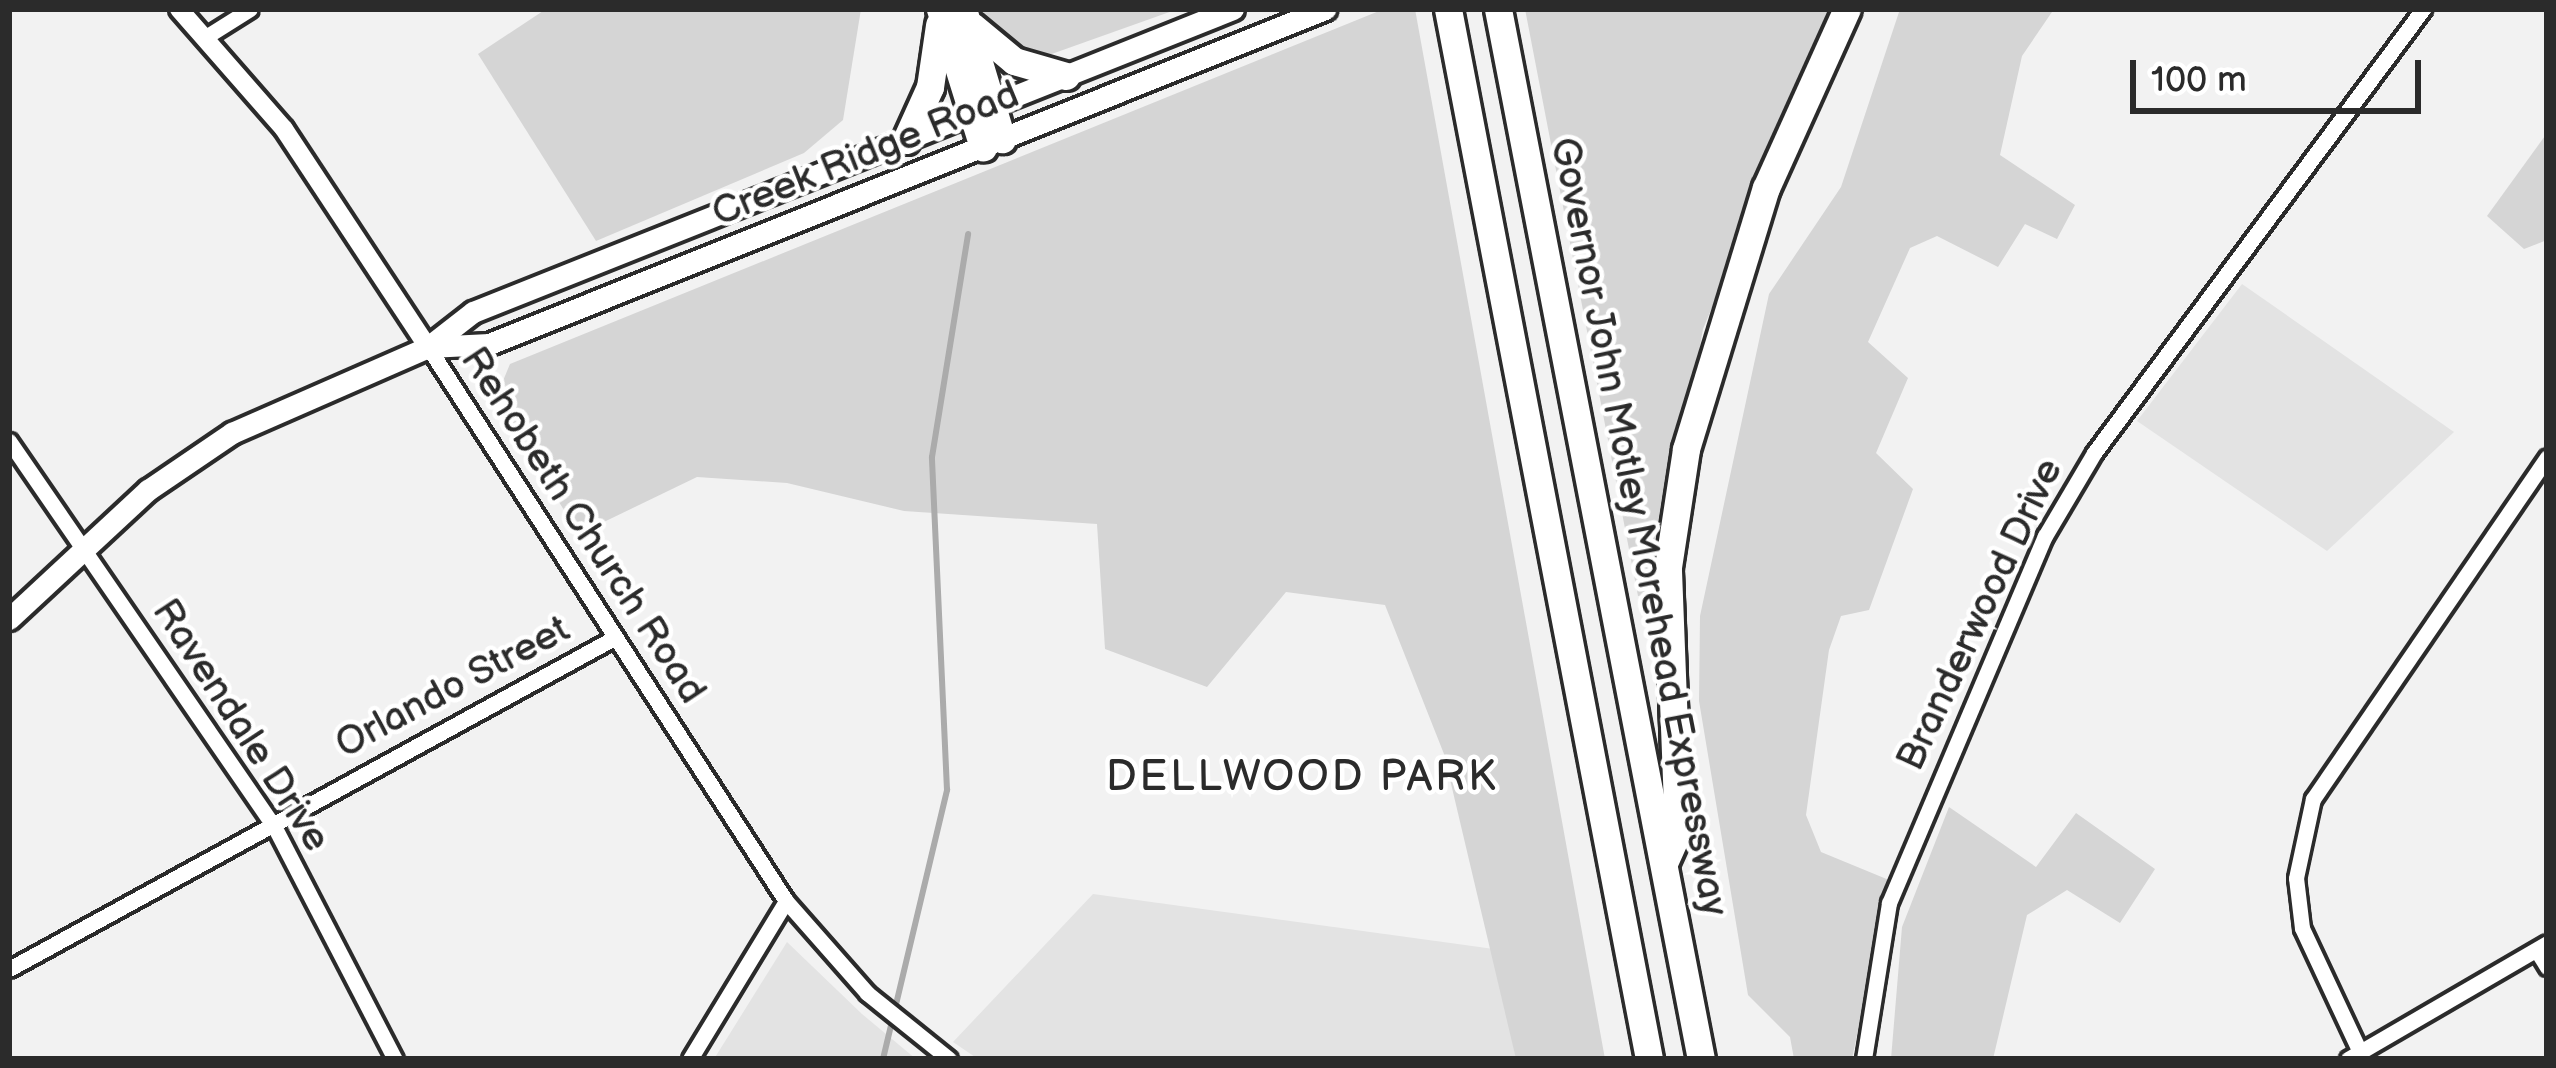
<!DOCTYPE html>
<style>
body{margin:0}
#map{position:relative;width:2556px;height:1068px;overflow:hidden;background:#f2f2f2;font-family:"Balsamiq Sans",sans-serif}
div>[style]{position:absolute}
.built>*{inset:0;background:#e3e3e3}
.green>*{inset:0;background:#d5d5d5}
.stream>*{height:6px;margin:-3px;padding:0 3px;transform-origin:3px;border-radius:3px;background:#ababab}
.roads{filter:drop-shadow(3px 0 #2b2b2b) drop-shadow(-3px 0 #2b2b2b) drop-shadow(0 3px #2b2b2b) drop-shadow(0 -3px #2b2b2b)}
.minor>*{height:15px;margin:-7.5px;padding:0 7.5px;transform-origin:7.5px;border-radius:7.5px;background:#fff}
.tertiary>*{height:18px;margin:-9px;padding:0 9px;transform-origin:9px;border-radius:9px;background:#fff}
.secondary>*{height:21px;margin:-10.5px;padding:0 10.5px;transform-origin:10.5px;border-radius:10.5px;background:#fff}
.motorway>*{height:27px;margin:-13.5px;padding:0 13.5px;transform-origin:13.5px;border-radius:13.5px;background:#fff}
span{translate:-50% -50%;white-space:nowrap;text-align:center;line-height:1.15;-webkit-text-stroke:9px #fff;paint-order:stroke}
.street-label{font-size:39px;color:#2b2b2b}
.neighbourhood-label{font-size:42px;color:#2b2b2b;letter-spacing:3px}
.frame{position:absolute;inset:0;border:12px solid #2b2b2b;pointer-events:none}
.scale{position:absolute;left:2130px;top:60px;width:291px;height:54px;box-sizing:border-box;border:6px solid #2b2b2b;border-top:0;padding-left:15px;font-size:36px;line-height:42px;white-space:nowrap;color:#2b2b2b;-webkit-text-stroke:9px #fff;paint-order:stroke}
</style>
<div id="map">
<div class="built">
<div style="clip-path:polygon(2242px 284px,2454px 432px,2327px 551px,2137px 421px)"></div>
<div style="clip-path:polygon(1093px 894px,1494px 949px,1516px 1059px,978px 1059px,953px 1042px)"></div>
<div style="clip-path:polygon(787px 942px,862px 1014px,916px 1059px,714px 1059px)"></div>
</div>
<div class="green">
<div style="clip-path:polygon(546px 9px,861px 9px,843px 120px,804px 153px,596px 241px,478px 54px)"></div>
<div style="clip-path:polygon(978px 9px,1178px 9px,1046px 56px,1014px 47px)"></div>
<div style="clip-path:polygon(1384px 9px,1415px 9px,1605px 1059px,1516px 1059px,1444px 754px,1385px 605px,1286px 592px,1207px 687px,1105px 649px,1097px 524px,904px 511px,787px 483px,697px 477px,579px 534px,495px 400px,510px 364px)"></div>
<div style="clip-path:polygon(1525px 9px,1836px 9px,1703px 329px,1655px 594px,1638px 596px)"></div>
<div style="clip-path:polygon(1900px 9px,2054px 9px,2022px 56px,2000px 155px,2075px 205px,2057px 239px,2025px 224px,1998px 267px,1937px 236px,1910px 248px,1868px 342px,1908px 378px,1876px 453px,1913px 489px,1869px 610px,1841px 616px,1829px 650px,1806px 815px,1821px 852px,1889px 880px,1852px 1059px,1794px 1059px,1790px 1037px,1748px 995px,1699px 701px,1700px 616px,1769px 294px,1841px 187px)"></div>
<div style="clip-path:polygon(2547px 133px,2547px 240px,2524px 249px,2487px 216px)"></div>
<div style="clip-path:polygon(1949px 807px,2036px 867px,2076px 813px,2155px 869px,2120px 923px,2067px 890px,2027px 915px,1993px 1059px,1891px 1059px,1902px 927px)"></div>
</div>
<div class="stream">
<div style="left:883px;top:1059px;width:277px;rotate:-76.6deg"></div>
<div style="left:947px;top:790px;width:333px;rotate:-92.6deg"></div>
<div style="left:932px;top:457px;width:226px;rotate:-80.8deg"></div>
</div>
<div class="roads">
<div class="minor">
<div style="left:204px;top:38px;width:54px;rotate:-32.2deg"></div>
<div style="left:428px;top:347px;width:660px;rotate:57.13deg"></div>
<div style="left:786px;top:901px;width:123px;rotate:48.6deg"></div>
<div style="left:867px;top:993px;width:105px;rotate:38.8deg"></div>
<div style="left:9px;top:441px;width:467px;rotate:55.5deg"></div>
<div style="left:274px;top:826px;width:263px;rotate:62.6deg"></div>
<div style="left:2537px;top:951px;width:19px;rotate:58deg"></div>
<div style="left:9px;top:969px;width:690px;rotate:-28.68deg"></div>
<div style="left:2360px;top:1052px;width:137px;rotate:-115.1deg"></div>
<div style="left:2302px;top:928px;width:50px;rotate:-96.8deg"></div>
<div style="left:2296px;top:878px;width:81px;rotate:-77.9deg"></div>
<div style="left:2313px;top:799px;width:414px;rotate:-55.6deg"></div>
<div style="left:690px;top:1059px;width:185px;rotate:-58.7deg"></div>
<div style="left:1864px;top:1059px;width:158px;rotate:-80.9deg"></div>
<div style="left:1889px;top:903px;width:399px;rotate:-67deg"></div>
<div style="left:2045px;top:536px;width:96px;rotate:-59.4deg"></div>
<div style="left:2094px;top:453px;width:553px;rotate:-53.46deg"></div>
<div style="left:2348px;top:1059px;width:230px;rotate:-30.2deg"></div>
</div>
<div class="tertiary">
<div style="left:179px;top:9px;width:159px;rotate:48.8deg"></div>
<div style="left:284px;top:129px;width:261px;rotate:56.6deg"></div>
</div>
<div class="secondary">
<div style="left:429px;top:347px;width:60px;rotate:-2.9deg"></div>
<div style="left:489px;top:344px;width:901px;rotate:-21.84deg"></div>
<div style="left:9px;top:619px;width:190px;rotate:-42.9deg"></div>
<div style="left:148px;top:490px;width:102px;rotate:-34.2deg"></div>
<div style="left:232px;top:433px;width:214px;rotate:-23.7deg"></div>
<div style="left:428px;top:347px;width:57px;rotate:-37.9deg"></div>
<div style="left:473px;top:312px;width:818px;rotate:-21.74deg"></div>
</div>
<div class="motorway">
<div style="left:940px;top:9px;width:145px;rotate:72.7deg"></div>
<div style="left:963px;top:9px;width:136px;rotate:73.3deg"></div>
<div style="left:1448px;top:9px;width:1069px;rotate:79.16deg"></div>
<div style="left:1498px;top:9px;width:1069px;rotate:79.06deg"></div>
<div style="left:972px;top:26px;width:55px;rotate:39.8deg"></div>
<div style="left:1014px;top:61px;width:54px;rotate:16.1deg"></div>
<div style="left:906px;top:140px;width:58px;rotate:-65.6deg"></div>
<div style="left:930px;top:87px;width:63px;rotate:-81.7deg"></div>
<div style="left:1664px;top:863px;width:35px;rotate:-66deg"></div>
<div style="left:1678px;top:831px;width:264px;rotate:-92.2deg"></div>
<div style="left:1668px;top:567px;width:119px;rotate:-81.3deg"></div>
<div style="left:1686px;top:449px;width:273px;rotate:-73deg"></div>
<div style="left:1766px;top:188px;width:196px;rotate:-65.7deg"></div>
</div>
</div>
<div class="street-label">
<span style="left:866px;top:155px;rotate:-22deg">Creek Ridge Road</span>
<span style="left:582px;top:526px;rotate:57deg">Rehobeth Church Road</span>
<span style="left:1638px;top:527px;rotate:79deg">Governor John Motley Morehead Expressway</span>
<span style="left:1981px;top:615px;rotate:-65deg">Branderwood Drive</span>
<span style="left:453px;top:688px;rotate:-28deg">Orlando Street</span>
<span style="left:240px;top:726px;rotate:57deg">Ravendale Drive</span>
</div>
<div class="neighbourhood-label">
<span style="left:1302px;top:778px">DELLWOOD PARK</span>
</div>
<div class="frame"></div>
<div class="scale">100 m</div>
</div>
